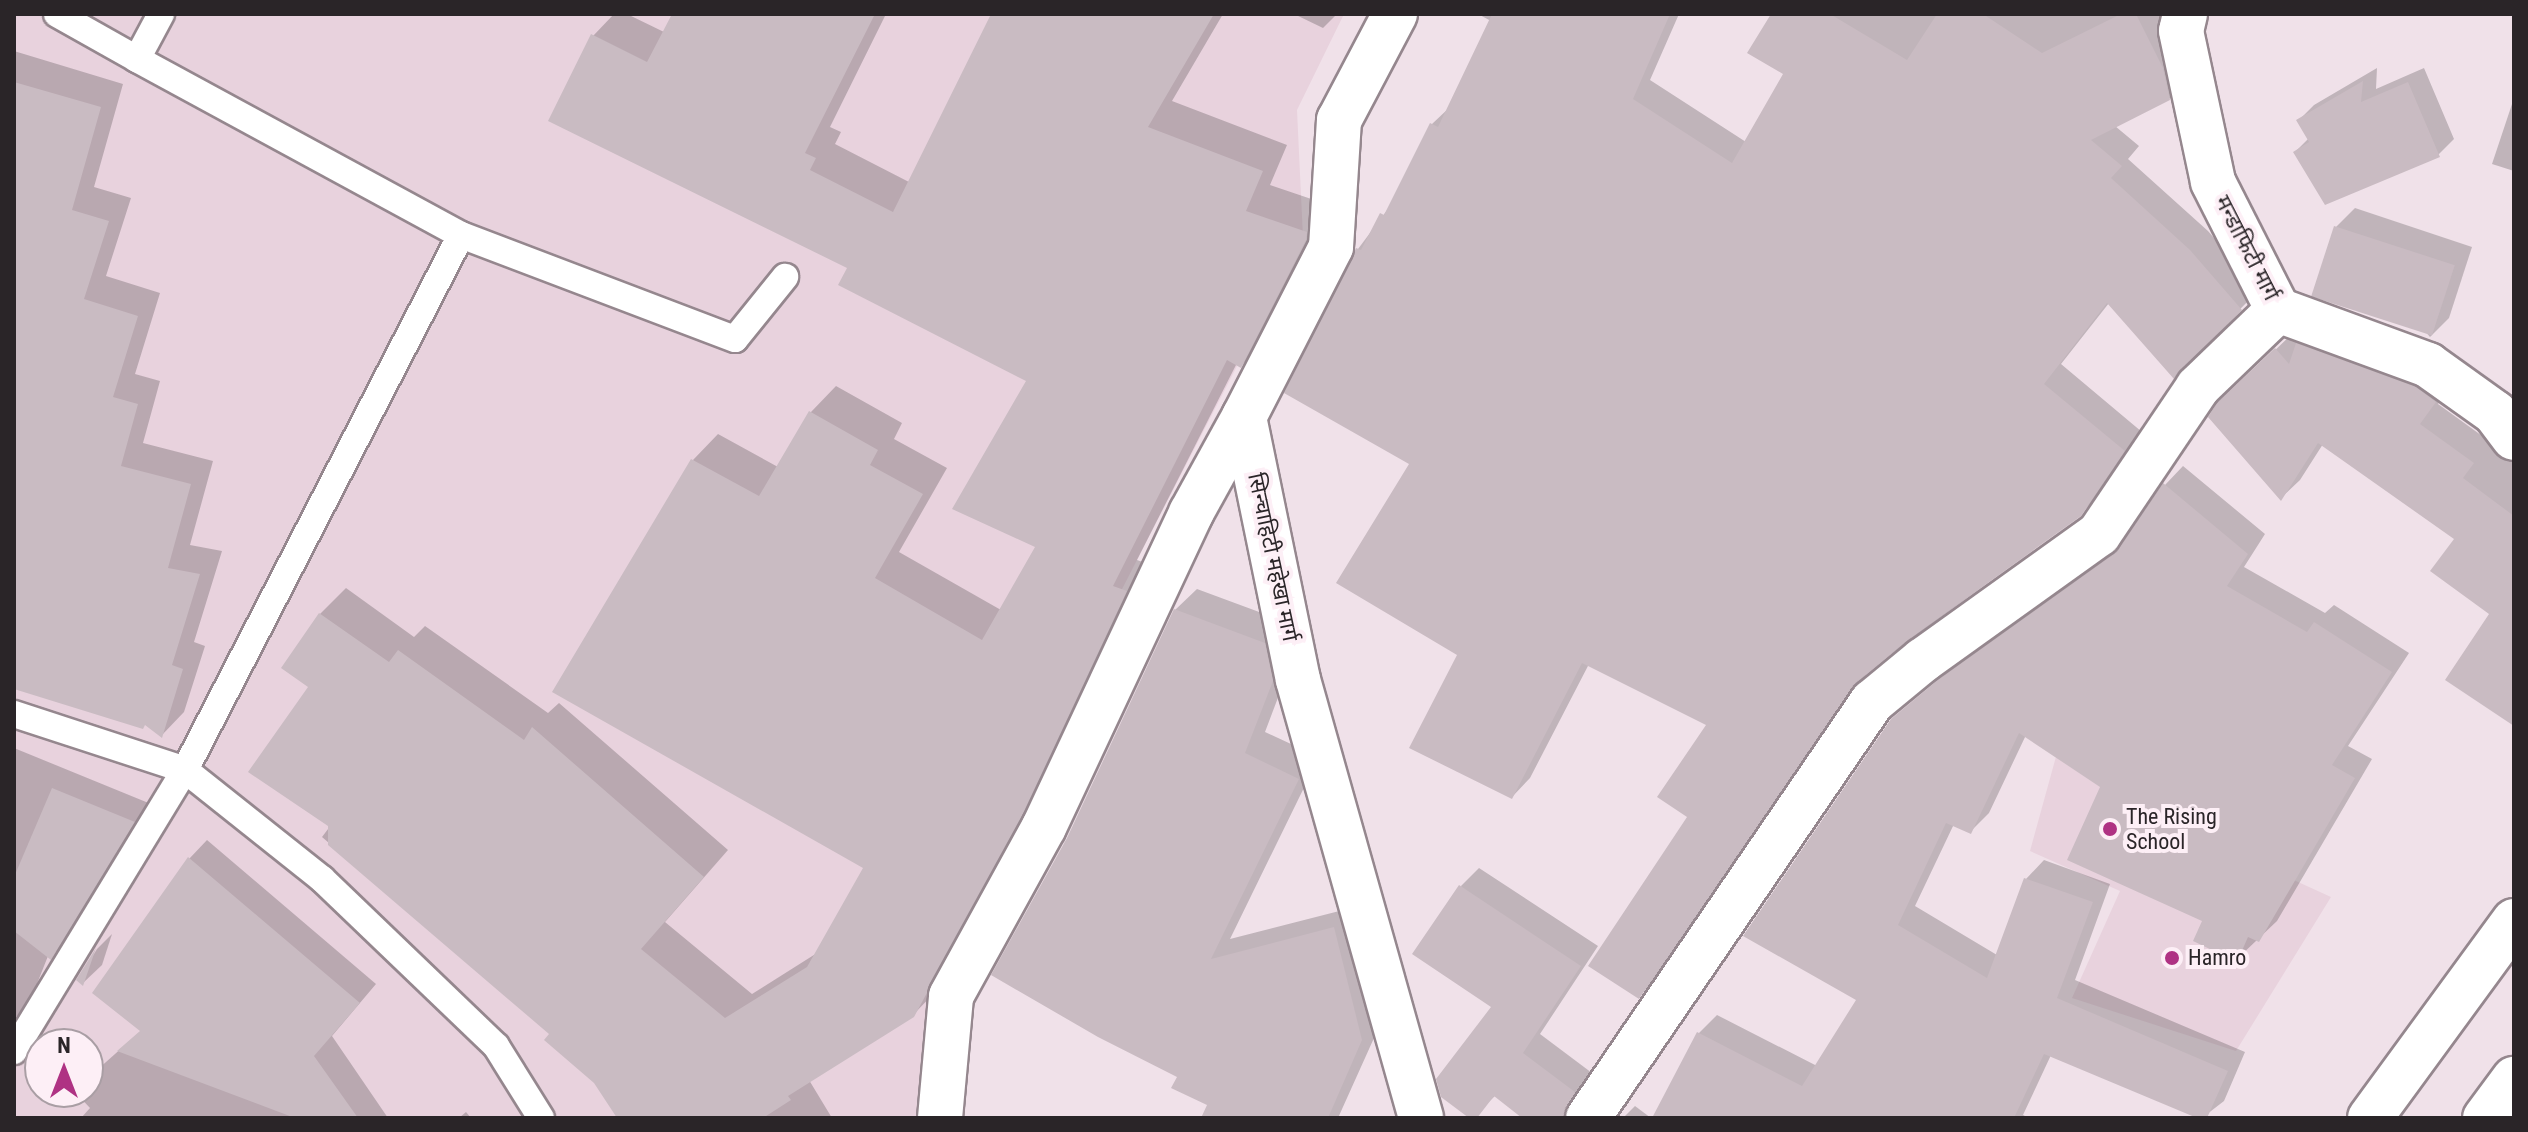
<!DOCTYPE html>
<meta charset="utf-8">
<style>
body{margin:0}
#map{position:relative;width:2528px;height:1132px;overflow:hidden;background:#f0e1e9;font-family:"Roboto Condensed","Noto Sans Devanagari",sans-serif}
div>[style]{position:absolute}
.built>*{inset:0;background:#e8d2dd}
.shadow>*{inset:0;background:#0003}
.building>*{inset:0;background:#c9bbc2;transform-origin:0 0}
.roads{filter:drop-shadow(2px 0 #95878e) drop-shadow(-2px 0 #95878e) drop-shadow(0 2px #95878e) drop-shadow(0 -2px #95878e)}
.lane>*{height:26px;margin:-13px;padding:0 13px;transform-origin:13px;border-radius:13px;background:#fff}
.street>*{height:44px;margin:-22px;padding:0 22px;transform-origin:22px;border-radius:22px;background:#fff}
.secondary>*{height:44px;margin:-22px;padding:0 22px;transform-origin:22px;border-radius:22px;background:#fff}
.primary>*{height:44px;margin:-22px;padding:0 22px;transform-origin:22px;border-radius:22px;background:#fff}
.highway>*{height:44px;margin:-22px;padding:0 22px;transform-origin:22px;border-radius:22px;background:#fff}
.dots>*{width:22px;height:22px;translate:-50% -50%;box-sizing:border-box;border:4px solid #fdeff6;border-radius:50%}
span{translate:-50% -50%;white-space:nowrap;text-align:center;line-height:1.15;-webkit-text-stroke:8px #fdeff6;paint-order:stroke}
.street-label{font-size:22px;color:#2a2528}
.poi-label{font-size:22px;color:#2a2528}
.left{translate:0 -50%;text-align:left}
.frame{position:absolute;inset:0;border:16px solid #2a2528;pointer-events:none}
.north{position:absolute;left:24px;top:1028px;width:80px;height:80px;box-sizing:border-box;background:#fdeff6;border:2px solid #a99ea4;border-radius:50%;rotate:0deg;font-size:22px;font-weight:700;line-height:32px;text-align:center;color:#2a2528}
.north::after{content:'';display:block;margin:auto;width:28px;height:36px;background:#af3283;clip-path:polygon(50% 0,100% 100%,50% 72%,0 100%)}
</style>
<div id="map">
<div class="built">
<div style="clip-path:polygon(evenodd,14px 14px,1344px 14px,1297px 110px,1303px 238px,954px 915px,935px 1004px,930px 1118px,14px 1118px,14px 14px,40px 1044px,88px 1044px,88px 1092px,40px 1092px,40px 1044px)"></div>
<div style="clip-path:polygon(2057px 753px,2134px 807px,2331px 897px,2236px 1051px,2072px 998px,2120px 891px,2030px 851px)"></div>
</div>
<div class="shadow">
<div style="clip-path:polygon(614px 14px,627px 14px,664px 32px,674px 14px,886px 14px,830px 127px,841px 132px,835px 144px,909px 182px,994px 14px,1223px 14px,1172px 101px,1287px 145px,1270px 185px,1332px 206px,1266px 340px,1241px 366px,1237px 363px,1137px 560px,1151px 565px,939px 988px,913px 1015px,809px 1080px,832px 1118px,620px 1118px,596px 1081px,551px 1034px,322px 837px,331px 825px,311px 686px,320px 614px,346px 588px,414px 637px,425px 626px,548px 713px,559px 703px,728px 850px,665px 922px,752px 994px,817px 953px,865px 868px,693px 460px,718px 434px,778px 467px,811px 412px,836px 386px,902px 423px,894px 439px,947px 468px,899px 552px,1001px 610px,1038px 546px,1028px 380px,850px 267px,593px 36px)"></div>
<div style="clip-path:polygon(1294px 14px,1337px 14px,1323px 28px)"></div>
<div style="clip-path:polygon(1478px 14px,1679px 14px,1650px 80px,1746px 142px,1786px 74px,1773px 14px,2164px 14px,2188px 80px,2169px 99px,2115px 126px,2139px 146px,2128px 159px,2208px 231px,2259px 290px,2174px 376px,2109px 303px,2061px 364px,2142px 432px,2099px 495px,2079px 515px,1869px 670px,1657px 978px,1638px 997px,1690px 817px,1709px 724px,1589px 664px,1530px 778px,1512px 797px,1459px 654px,1358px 249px,1391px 205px,1432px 124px,1450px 107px,1491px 21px)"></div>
<div style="clip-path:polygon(2327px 14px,2368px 14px,2366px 16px)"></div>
<div style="clip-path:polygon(14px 51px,123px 84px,94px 187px,131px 198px,106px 276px,160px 293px,135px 374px,160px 381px,143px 443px,213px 461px,190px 545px,222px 551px,194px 642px,205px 646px,184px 712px,162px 735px,146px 723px,14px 687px)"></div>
<div style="clip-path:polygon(2377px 68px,2376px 89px,2424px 68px,2454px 139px,2438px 155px,2295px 152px,2309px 138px,2299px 120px,2314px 105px)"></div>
<div style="clip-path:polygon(2514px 98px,2514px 171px,2492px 164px)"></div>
<div style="clip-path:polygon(2355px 208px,2472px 247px,2449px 318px,2430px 337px,2336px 227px)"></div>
<div style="clip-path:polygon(2295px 331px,2453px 382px,2438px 404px,2514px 459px,2514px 723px,2492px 613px,2457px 538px,2323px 444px,2300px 480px,2281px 498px,2239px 385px)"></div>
<div style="clip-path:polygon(2183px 466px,2265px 534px,2244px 567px,2325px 613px,2334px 605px,2409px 653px,2348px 746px,2372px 759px,2277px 921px,2237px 959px,2102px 786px,2026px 735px,1989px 813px,1970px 832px,1954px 824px,1915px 906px,1997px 955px,2026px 879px,2044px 860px,2110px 884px,2075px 980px,2245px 1052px,2224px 1101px,2202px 1118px,2051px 1055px,2023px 1115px,2029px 1118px,1655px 1118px,1699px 1033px,1717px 1015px,1817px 1066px,1859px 999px,1892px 720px,1959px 662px,2123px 544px,2165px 485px)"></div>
<div style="clip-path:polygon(1197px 589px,1286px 622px,1293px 658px,1265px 732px,1319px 757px,1230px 939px,1355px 907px,1383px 1018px,1338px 1118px,1203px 1118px,1210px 1104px,1180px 1076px,1068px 838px,1175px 610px)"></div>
<div style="clip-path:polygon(14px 748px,151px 804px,68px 940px,50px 957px,48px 956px,29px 1004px,14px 1019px)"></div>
<div style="clip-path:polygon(207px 840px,376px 984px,332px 1036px,388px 1118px,81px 1118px,90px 1108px,75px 1092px,88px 1092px,88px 1078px,142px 1030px,189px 859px)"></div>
<div style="clip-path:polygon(1479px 868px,1598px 946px,1540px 1034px,1592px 1073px,1590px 1118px,1525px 1118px,1496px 1095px,1472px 1118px,1494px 1007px,1461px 886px)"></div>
<div style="clip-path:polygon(112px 934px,102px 965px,83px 983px,78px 980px,97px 949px)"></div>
<div style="clip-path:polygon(1635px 1106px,1651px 1118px,1623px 1118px)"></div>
<div style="clip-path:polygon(466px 1112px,471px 1118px,459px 1118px)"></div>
</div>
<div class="building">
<div style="clip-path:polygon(672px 14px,875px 14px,805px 153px,816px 158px,810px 170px,893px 212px,991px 14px,1214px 14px,1148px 127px,1263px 171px,1246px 211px,1307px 232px,1306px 240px,1241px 368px,1227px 360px,1113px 586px,1127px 591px,1022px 816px,914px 1017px,788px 1096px,791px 1100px,763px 1118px,617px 1118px,594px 1083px,544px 1040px,549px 1034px,328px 845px,328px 826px,248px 772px,308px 687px,281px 668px,319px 613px,389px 662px,398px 650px,524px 740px,532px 727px,704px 877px,641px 949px,725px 1018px,807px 967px,863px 868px,552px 692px,691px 459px,759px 496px,809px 411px,878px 450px,870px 465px,923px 494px,875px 578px,982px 640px,1035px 547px,952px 509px,1026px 381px,838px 285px,847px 268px,548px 121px,591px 34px,647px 62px)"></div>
<div style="clip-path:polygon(1492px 14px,1670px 14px,1633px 99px,1732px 163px,1783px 74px,1747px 53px,1771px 14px,1830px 14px,1907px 60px,1937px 14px,1983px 14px,2042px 53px,2121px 14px,2136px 14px,2163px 68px,2170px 100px,2091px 140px,2122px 166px,2111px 178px,2190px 250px,2242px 310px,2174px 379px,2107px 303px,2044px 384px,2125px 451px,2081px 516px,1908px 640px,1856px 683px,1639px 999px,1588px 966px,1687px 817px,1657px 797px,1706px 725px,1582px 663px,1512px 799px,1409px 748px,1457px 655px,1336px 583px,1409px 464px,1284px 393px,1356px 248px,1361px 250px,1380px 213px,1384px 215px,1430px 123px,1438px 127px)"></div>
<div style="clip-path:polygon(2363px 81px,2361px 102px,2408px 82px,2440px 157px,2325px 205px,2293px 152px,2309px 142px,2296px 120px)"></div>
<div style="clip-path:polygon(14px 82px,101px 107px,72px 210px,109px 221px,84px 299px,138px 316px,113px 397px,138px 404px,121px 466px,191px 484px,168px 568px,200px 574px,172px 665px,183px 669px,162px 738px,145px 725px,143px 729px,14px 689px)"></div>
<div style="left:2334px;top:226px;width:127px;height:74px;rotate:18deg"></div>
<div style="clip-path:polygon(2296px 343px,2416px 387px,2436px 402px,2420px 424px,2474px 463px,2463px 478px,2514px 516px,2514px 726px,2445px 680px,2489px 614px,2430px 571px,2454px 539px,2318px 443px,2281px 501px,2208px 417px,2217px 403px,2275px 348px,2289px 364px)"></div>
<div style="clip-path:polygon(2163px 483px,2248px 554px,2227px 586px,2307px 632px,2314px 622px,2392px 672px,2332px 765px,2355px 778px,2259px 942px,2248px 937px,2237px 962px,2193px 941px,2202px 921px,2067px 860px,2100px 787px,2019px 733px,1971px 834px,1946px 823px,1898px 925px,1987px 978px,2024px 878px,2093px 902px,2057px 998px,2228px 1071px,2207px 1118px,2197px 1118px,2044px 1054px,2014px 1118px,1652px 1118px,1697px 1032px,1802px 1086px,1856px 1000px,1743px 936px,1891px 719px,1938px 680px,2114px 554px)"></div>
<div style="clip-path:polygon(1174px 609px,1265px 643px,1273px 681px,1245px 753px,1299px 779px,1211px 959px,1334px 927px,1362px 1040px,1328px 1118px,1201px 1118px,1207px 1105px,1171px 1088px,1177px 1077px,1098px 1037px,991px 975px,1067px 838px)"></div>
<div style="clip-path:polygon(52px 788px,135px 822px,51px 960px,14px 931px,14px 877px)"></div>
<div style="clip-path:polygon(188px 857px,360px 1003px,314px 1056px,358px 1118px,295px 1118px,117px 1051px,140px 1031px,92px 993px)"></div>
<div style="clip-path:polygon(1459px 885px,1581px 966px,1523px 1053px,1575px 1092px,1563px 1118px,1522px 1118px,1494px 1096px,1477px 1118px,1469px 1118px,1441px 1097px,1436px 1079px,1491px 1007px,1412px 954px)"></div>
<div style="clip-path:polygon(96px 948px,83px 986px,76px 980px)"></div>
</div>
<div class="roads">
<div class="lane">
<div style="left:57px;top:14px;width:92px;rotate:29.4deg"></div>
<div style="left:461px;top:235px;width:293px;rotate:20.8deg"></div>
<div style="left:735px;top:339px;width:80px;rotate:-51.1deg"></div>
<div style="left:14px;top:714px;width:180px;rotate:18.1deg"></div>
<div style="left:185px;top:770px;width:175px;rotate:38.5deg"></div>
<div style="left:322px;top:879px;width:241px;rotate:43.8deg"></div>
<div style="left:496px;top:1046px;width:85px;rotate:58deg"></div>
<div style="left:14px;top:1051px;width:329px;rotate:-58.7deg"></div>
<div style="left:185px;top:770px;width:602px;rotate:-62.71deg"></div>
<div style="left:461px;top:235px;width:369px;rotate:-151.5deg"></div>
<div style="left:137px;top:59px;width:51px;rotate:-61.9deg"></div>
</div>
<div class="street">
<div style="left:2185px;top:14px;width:17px;rotate:103deg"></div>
<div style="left:2181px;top:31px;width:154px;rotate:78deg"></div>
<div style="left:2213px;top:182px;width:144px;rotate:63.1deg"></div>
<div style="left:2278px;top:310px;width:160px;rotate:20.1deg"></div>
<div style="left:2428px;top:365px;width:82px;rotate:35.6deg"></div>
<div style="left:2495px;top:413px;width:31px;rotate:53deg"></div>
<div style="left:940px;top:1118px;width:122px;rotate:-84.8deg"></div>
<div style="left:951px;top:996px;width:193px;rotate:-61.2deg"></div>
<div style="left:1044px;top:827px;width:347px;rotate:-64.9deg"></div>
<div style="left:1191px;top:513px;width:110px;rotate:-61.1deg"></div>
<div style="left:1588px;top:1118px;width:504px;rotate:-55.68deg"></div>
<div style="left:1872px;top:702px;width:66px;rotate:-39.5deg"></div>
<div style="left:1923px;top:660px;width:216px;rotate:-35.6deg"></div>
<div style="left:2099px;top:534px;width:177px;rotate:-56deg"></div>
<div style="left:2198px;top:387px;width:111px;rotate:-43.9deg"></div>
</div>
<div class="secondary">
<div style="left:1395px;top:14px;width:120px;rotate:117.8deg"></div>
<div style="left:1339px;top:120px;width:127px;rotate:93.6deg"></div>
<div style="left:1331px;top:247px;width:191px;rotate:117.1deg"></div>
<div style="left:1244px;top:417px;width:268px;rotate:78.4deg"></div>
<div style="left:1298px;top:680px;width:455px;rotate:74.3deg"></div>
</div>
<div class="primary">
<div style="left:2370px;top:1118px;width:244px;rotate:-53.8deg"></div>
</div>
<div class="highway">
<div style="left:2485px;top:1118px;width:49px;rotate:-53.4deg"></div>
</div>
</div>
<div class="dots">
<div style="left:2110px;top:829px;background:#af3283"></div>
<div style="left:2172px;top:958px;background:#af3283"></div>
</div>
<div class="street-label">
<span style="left:2247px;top:248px;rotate:63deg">मन्डाफिटी मार्ग</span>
<span style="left:1273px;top:557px;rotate:78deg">सिन्चाहिटी महेखा मार्ग</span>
</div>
<div class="poi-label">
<span class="left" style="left:2126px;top:829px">The Rising<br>School</span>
<span class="left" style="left:2188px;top:958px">Hamro</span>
</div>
<div class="frame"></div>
<div class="north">N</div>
</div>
